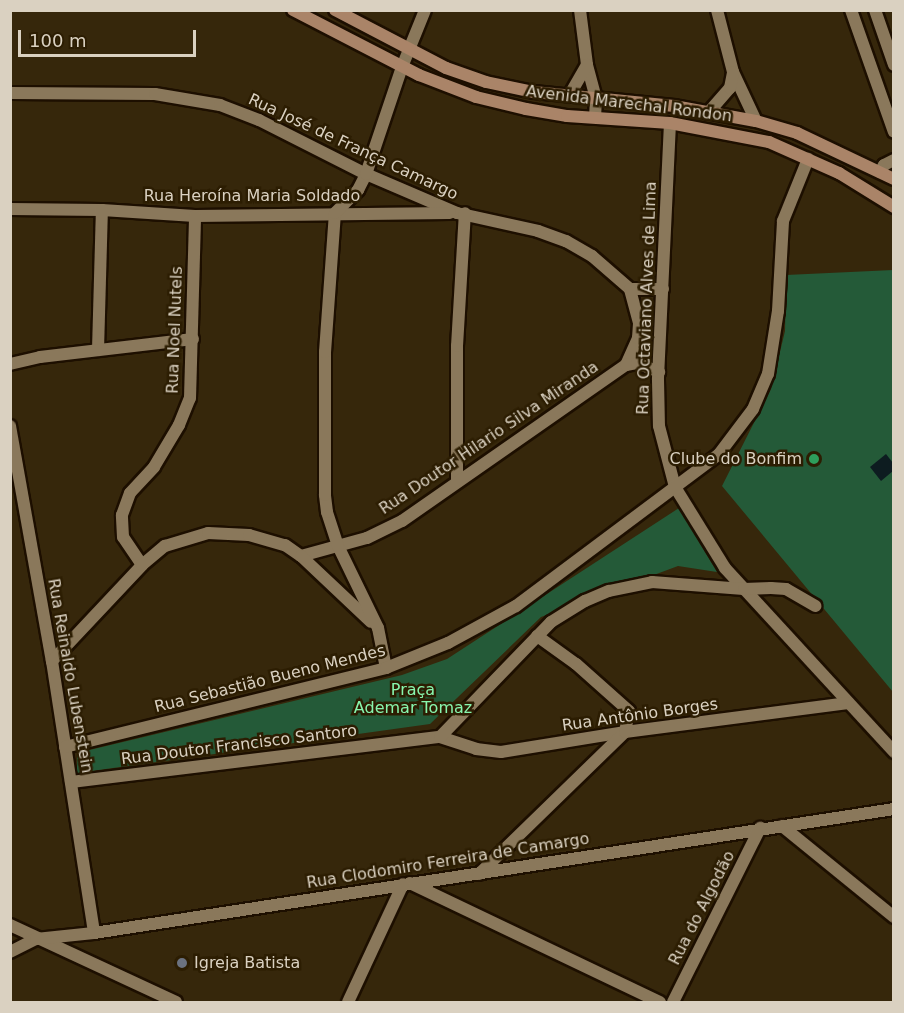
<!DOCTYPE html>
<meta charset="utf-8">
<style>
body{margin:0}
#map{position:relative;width:904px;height:1013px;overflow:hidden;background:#36270b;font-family:"DejaVu Sans",sans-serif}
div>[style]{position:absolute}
.green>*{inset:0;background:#245a38}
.water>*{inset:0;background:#0d1c20}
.roads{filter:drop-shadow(2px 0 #1d0f00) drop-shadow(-2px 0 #1d0f00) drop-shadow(0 2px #1d0f00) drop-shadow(0 -2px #1d0f00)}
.street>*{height:12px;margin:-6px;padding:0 6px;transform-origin:6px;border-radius:6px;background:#8a785b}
.secondary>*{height:12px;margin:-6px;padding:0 6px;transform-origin:6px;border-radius:6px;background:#aa8468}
.dots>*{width:16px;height:16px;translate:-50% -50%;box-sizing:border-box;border:3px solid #2c1d02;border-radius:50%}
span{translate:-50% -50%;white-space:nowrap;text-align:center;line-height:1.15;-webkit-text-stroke:5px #2c1d02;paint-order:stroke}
.street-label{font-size:16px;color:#dad1c1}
.poi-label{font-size:16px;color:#dad1c1}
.right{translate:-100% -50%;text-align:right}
.left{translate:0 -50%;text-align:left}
.park-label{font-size:16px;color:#88f5ad}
.frame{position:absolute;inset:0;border:12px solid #dad1c1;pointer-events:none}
.scale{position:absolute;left:18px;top:30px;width:178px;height:27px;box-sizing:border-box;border:3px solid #dad1c1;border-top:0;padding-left:8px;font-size:18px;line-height:21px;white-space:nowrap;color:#dad1c1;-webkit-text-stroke:4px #2c1d02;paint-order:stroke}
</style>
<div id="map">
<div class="green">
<div style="clip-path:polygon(893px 270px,893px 692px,722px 486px,771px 389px,785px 331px,786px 275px)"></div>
<div style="clip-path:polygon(679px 508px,717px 572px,678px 566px,541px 617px,430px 724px,77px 773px,77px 753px,402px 675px,447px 659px)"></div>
</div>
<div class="water">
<div style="clip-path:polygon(886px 454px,893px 463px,893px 471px,881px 481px,870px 467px)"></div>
</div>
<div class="roads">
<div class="street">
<div style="left:580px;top:10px;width:55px;rotate:82.7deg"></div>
<div style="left:587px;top:65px;width:35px;rotate:75deg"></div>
<div style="left:596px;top:99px;width:18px;rotate:93deg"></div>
<div style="left:717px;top:10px;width:64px;rotate:75.5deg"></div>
<div style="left:733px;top:72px;width:54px;rotate:64.9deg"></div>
<div style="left:851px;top:10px;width:129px;rotate:70.6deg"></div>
<div style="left:875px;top:10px;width:58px;rotate:70.9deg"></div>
<div style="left:10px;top:93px;width:145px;rotate:0.4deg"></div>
<div style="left:155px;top:94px;width:66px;rotate:9.6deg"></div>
<div style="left:220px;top:105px;width:42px;rotate:21deg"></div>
<div style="left:259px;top:120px;width:120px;rotate:26.8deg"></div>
<div style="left:366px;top:174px;width:99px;rotate:23.2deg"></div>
<div style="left:457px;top:213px;width:83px;rotate:12.5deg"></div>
<div style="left:538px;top:231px;width:30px;rotate:20deg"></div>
<div style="left:566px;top:241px;width:30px;rotate:30deg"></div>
<div style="left:592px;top:256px;width:50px;rotate:41deg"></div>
<div style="left:630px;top:289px;width:33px"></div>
<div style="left:569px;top:96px;width:36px;rotate:-60deg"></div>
<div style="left:708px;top:113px;width:33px;rotate:-49deg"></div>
<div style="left:730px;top:88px;width:16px;rotate:-79deg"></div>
<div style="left:670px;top:123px;width:257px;rotate:92.7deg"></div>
<div style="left:658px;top:380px;width:46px;rotate:88.8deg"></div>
<div style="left:659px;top:426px;width:63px;rotate:75.3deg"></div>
<div style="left:675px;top:487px;width:95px;rotate:58.3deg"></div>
<div style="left:725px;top:568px;width:250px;rotate:47.4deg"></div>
<div style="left:880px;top:172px;width:8px;rotate:-60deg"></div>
<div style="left:884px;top:165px;width:11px;rotate:-27deg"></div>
<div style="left:10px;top:209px;width:92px;rotate:0.6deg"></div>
<div style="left:102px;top:210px;width:93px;rotate:3.7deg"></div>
<div style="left:195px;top:216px;width:255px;rotate:-0.7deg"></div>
<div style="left:98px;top:350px;width:140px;rotate:-88.4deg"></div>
<div style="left:10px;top:364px;width:31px;rotate:-13deg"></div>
<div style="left:40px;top:357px;width:154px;rotate:-6.7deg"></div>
<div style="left:626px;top:365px;width:30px;rotate:-66deg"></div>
<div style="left:638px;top:338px;width:15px;rotate:-86deg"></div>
<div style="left:639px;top:323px;width:35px;rotate:-105deg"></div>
<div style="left:10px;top:426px;width:239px;rotate:79.9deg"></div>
<div style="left:52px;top:661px;width:275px;rotate:81.2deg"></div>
<div style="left:457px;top:481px;width:135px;rotate:-90deg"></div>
<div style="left:457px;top:346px;width:133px;rotate:-86.6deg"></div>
<div style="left:301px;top:556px;width:68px;rotate:-15.3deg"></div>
<div style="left:367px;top:538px;width:39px;rotate:-26deg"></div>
<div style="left:402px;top:521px;width:273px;rotate:-34.9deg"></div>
<div style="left:626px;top:365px;width:11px;rotate:-10deg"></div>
<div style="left:637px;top:363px;width:24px;rotate:22deg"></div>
<div style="left:142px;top:565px;width:34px;rotate:-124deg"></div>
<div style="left:123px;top:537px;width:22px;rotate:-93deg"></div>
<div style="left:122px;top:515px;width:23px;rotate:-70deg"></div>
<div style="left:130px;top:493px;width:35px;rotate:-47deg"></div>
<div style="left:154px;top:467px;width:49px;rotate:-59.2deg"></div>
<div style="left:179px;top:425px;width:29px;rotate:-68deg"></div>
<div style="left:190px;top:398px;width:182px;rotate:-88.4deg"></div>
<div style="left:52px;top:661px;width:132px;rotate:-46.8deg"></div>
<div style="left:142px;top:565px;width:30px;rotate:-40deg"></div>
<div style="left:165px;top:546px;width:45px;rotate:-16.8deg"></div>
<div style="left:208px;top:533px;width:41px;rotate:2.8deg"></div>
<div style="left:249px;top:535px;width:37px;rotate:16deg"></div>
<div style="left:285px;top:545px;width:19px;rotate:35deg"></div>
<div style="left:301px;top:556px;width:96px;rotate:43.3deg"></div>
<div style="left:386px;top:668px;width:41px;rotate:-101.3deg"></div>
<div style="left:378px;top:628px;width:91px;rotate:-116deg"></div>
<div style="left:338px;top:546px;width:36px;rotate:-108deg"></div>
<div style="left:327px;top:512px;width:17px;rotate:-97deg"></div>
<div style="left:325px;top:495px;width:143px;rotate:-90deg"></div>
<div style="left:325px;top:352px;width:139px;rotate:-85.9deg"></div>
<div style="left:335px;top:213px;width:33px;rotate:-45deg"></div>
<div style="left:358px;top:190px;width:18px;rotate:-63deg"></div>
<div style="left:366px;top:174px;width:113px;rotate:-71.4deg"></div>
<div style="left:402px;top:67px;width:61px;rotate:-68deg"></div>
<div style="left:440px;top:737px;width:38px;rotate:18deg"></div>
<div style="left:476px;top:749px;width:25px;rotate:7deg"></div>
<div style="left:501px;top:752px;width:126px;rotate:-9.2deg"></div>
<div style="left:625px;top:732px;width:225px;rotate:-7.4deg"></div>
<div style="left:65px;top:747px;width:331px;rotate:-13.8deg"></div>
<div style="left:386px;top:668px;width:67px;rotate:-22deg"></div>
<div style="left:448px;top:643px;width:77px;rotate:-28.6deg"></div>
<div style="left:516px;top:606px;width:254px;rotate:-36.8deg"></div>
<div style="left:719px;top:454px;width:56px;rotate:-52.9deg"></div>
<div style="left:753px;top:409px;width:38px;rotate:-67deg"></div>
<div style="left:768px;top:374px;width:64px;rotate:-81deg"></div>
<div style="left:778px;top:311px;width:90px;rotate:-86.8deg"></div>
<div style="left:783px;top:221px;width:67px;rotate:-68deg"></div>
<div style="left:71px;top:782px;width:372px;rotate:-7deg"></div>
<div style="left:440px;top:737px;width:160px;rotate:-46deg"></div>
<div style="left:551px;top:622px;width:40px;rotate:-32deg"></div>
<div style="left:585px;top:601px;width:26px;rotate:-23deg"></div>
<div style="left:609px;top:591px;width:44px;rotate:-11.8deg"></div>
<div style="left:652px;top:582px;width:92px;rotate:4.4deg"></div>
<div style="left:744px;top:589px;width:27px;rotate:-2deg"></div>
<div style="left:771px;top:588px;width:15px;rotate:4deg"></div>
<div style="left:786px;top:589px;width:34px;rotate:30deg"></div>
<div style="left:782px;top:826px;width:144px;rotate:39.1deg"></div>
<div style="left:479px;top:874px;width:204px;rotate:-44.2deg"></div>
<div style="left:625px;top:732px;width:21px;rotate:-79deg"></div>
<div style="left:629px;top:711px;width:71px;rotate:-138.4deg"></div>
<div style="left:576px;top:664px;width:48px;rotate:-144.3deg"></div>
<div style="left:410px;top:883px;width:277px;rotate:25.5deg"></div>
<div style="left:10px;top:925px;width:183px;rotate:24.9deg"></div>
<div style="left:10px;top:952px;width:29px;rotate:-27deg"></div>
<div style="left:36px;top:939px;width:58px;rotate:-5.9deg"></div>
<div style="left:94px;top:933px;width:810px;rotate:-8.81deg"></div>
<div style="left:348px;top:1002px;width:130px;rotate:-65deg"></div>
<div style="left:673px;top:1002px;width:195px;rotate:-63.4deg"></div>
</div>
<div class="secondary">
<div style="left:293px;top:10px;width:142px;rotate:27.3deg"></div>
<div style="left:419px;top:75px;width:61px;rotate:21.1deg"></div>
<div style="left:476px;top:97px;width:51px;rotate:13.5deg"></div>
<div style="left:526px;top:109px;width:42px;rotate:9.7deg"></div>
<div style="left:567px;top:116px;width:103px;rotate:3.9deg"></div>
<div style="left:670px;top:123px;width:101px;rotate:10.9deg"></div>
<div style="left:769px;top:142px;width:77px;rotate:23.9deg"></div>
<div style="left:839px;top:173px;width:65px;rotate:31.7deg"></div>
<div style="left:335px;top:10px;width:125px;rotate:27.6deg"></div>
<div style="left:446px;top:68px;width:42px;rotate:19.3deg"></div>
<div style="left:486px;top:82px;width:49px;rotate:11.8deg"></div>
<div style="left:534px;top:92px;width:141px;rotate:5.7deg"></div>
<div style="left:674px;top:106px;width:83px;rotate:10.4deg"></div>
<div style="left:756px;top:121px;width:43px;rotate:16.3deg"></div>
<div style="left:797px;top:133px;width:107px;rotate:25.4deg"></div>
</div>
</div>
<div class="dots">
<div style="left:814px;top:459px;background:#2e9e5b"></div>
<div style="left:182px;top:963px;background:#6b7280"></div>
</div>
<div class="street-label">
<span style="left:629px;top:104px;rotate:7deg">Avenida Marechal Rondon</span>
<span style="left:353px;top:147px;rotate:25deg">Rua José de França Camargo</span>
<span style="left:252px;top:196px">Rua Heroína Maria Soldado</span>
<span style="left:647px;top:298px;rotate:-88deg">Rua Octaviano Alves de Lima</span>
<span style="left:175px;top:330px;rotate:-88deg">Rua Noel Nutels</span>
<span style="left:489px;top:438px;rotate:-34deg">Rua Doutor Hilario Silva Miranda</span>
<span style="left:70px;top:676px;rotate:80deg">Rua Reinaldo Lubenstein</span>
<span style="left:270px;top:679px;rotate:-14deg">Rua Sebastião Bueno Mendes</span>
<span style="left:640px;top:715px;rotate:-8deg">Rua Antônio Borges</span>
<span style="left:239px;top:745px;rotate:-7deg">Rua Doutor Francisco Santoro</span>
<span style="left:448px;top:861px;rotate:-9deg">Rua Clodomiro Ferreira de Camargo</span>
<span style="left:702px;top:908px;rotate:-63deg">Rua do Algodão</span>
</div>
<div class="poi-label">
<span class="right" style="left:802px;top:459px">Clube do Bonfim</span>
<span class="left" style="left:194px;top:963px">Igreja Batista</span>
</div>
<div class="park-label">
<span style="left:413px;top:699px">Praça<br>Ademar Tomaz</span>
</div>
<div class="frame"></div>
<div class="scale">100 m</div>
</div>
